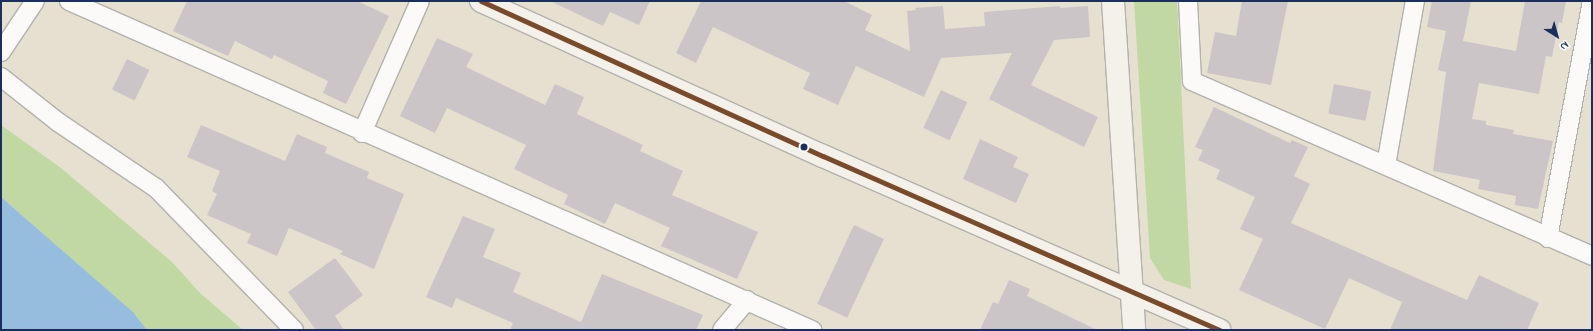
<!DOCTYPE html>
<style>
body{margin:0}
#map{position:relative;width:1593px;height:331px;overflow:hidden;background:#e6e0d0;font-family:"Indie Flower",sans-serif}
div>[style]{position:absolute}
.green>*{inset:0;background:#c1d8a3}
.water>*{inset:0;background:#96bcde}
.building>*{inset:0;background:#cbc5c8;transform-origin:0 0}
.roads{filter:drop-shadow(1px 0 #b3b1ac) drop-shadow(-1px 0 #b3b1ac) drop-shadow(0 1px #b3b1ac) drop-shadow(0 -1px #b3b1ac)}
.street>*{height:18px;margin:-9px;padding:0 9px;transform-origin:9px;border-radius:9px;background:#fbfaf8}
.secondary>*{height:22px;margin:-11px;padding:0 11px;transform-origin:11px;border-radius:11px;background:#f4f0ea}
.bus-1>*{height:5px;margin:-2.5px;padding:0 2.5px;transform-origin:2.5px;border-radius:2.5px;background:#7a4b2a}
.dots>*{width:11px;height:11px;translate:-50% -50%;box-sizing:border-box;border:2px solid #fff;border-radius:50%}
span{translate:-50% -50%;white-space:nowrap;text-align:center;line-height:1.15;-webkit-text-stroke:3px #fff;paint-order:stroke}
.frame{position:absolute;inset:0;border:2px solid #1b2f5e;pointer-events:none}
.north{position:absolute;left:1537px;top:16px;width:40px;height:40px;-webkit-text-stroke:3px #fff;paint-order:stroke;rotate:143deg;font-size:11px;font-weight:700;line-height:16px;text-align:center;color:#1b2f5e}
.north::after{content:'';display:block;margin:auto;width:14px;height:18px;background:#1b2f5e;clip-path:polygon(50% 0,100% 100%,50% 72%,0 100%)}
</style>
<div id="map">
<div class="green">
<div style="clip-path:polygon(1134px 1px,1177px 1px,1191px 289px,1164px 280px,1150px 258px)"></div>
<div style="clip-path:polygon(1px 125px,61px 168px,172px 262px,200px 293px,243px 330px,147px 330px,133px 312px,1px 197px)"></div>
</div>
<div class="water">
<div style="clip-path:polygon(1px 197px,133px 312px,147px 330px,1px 330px)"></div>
</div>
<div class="building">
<div style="clip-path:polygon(187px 1px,357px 1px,389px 16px,346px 104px,323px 93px,328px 81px,274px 55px,272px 59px,235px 41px,228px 56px,173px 31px)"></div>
<div style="clip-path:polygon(550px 1px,650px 1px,639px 25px,610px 12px,603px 26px)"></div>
<div style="clip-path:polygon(701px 1px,844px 1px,872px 15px,865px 30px,910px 51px,907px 11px,916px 10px,915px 8px,943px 6px,945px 29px,985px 26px,984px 12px,1060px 6px,1060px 8px,1088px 6px,1090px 37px,1054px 40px,1031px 85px,1098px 117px,1084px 147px,989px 99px,1012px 53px,941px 58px,924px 97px,856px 66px,838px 105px,803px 89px,810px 73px,713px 27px,696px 63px,676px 53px)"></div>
<div style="clip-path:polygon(1242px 1px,1288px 1px,1271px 85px,1207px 73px,1215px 32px,1236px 36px)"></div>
<div style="clip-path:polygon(1432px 1px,1471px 1px,1463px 41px,1516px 51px,1525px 1px,1566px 1px,1562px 23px,1559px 22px,1552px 57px,1546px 56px,1539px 94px,1479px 83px,1472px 119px,1486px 121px,1486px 125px,1514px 130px,1513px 134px,1553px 141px,1538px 209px,1515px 205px,1516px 196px,1478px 189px,1480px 180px,1433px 171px,1446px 72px,1438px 70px,1446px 31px,1427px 27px)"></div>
<div style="clip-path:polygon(437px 38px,473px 54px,466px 67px,545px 105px,555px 84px,584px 97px,577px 114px,643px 145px,640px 151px,683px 171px,672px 195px,758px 232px,737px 279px,661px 246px,670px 228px,615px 203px,605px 224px,564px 204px,568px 195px,514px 169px,526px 145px,447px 108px,435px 133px,400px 116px)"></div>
<div style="left:127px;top:59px;width:25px;height:34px;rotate:26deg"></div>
<div style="left:1334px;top:84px;width:38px;height:30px;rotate:11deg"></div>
<div style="left:941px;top:90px;width:29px;height:42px;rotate:25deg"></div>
<div style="clip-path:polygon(1214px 107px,1290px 143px,1292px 140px,1308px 147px,1294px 176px,1310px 184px,1291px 223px,1467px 300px,1479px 275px,1539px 303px,1527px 330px,1390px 330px,1402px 302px,1349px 278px,1325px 329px,1239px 290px,1263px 239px,1240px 229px,1255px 197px,1216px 179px,1220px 170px,1198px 160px,1203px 150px,1195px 147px)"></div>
<div style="clip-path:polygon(201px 125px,285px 161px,297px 134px,327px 147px,325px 153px,369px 172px,367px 178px,404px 194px,374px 269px,340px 254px,343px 251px,289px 228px,277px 256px,247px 243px,251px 234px,207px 215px,217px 194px,212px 191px,220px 171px,187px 157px)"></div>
<div style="clip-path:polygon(980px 139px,1018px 157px,1013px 167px,1029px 174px,1016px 203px,963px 179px)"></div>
<div style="clip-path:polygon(463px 216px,495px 229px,483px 257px,521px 273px,513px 292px,581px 322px,602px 274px,703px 315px,696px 330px,510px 330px,513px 323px,456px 298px,452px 308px,426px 297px)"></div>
<div style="left:854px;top:225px;width:33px;height:87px;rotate:25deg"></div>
<div style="clip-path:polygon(335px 258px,363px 295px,335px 316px,344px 330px,316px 330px,288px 292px)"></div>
<div style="clip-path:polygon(1009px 280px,1030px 289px,1027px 296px,1097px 330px,980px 330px,993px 302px,998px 304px)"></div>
</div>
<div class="roads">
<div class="street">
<div style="left:69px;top:1px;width:813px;rotate:23.88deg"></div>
<div style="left:1188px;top:1px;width:80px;rotate:87.1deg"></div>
<div style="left:1192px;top:81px;width:437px;rotate:23.6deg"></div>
<div style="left:1px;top:52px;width:61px;rotate:-56.3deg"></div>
<div style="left:1px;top:77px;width:73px;rotate:38.3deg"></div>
<div style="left:58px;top:122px;width:118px;rotate:34deg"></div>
<div style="left:156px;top:188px;width:198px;rotate:45.8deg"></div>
<div style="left:362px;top:133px;width:144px;rotate:-66.3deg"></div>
<div style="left:1386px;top:165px;width:167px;rotate:-80deg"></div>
<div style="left:1548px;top:238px;width:241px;rotate:-79.5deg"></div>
<div style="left:722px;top:330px;width:39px;rotate:-50deg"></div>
</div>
<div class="secondary">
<div style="left:481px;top:1px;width:375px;rotate:24.4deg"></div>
<div style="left:823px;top:156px;width:433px;rotate:23.7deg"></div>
<div style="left:1113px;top:1px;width:330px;rotate:86.3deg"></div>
</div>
</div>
<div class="bus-1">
<div style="left:481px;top:1px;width:375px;rotate:24.4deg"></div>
<div style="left:823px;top:156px;width:433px;rotate:23.7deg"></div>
</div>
<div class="dots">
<div style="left:804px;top:147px;background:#1b2f5e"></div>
</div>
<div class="frame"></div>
<div class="north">N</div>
</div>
